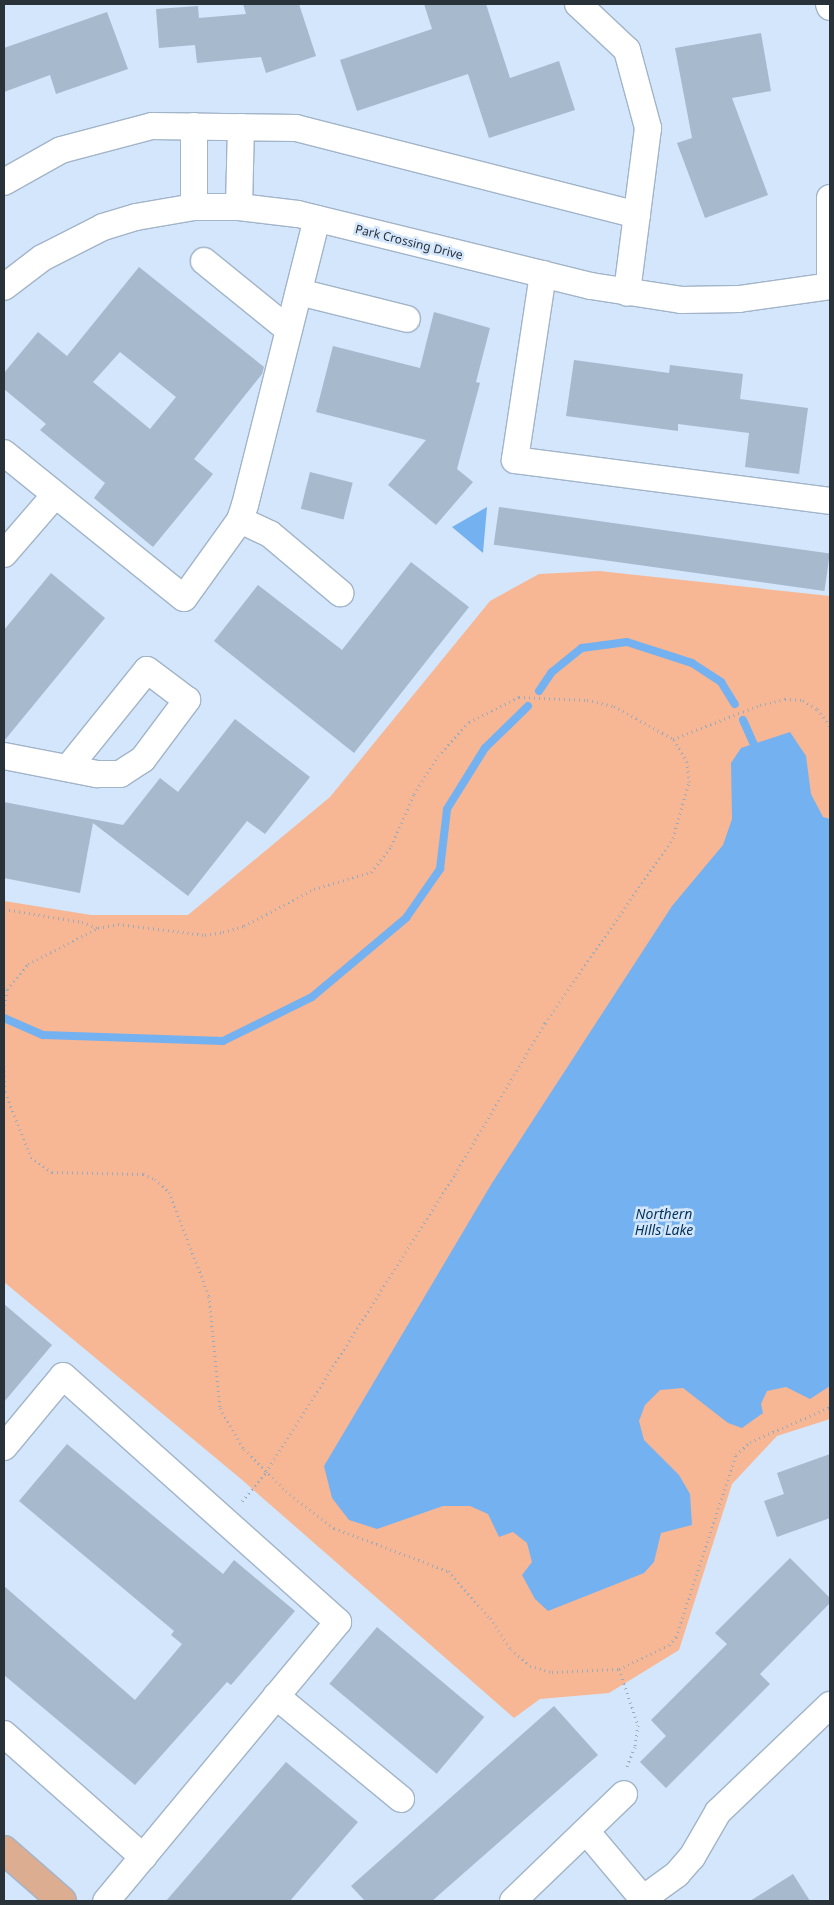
<!DOCTYPE html>
<style>
body{margin:0}
#map{position:relative;width:834px;height:1905px;overflow:hidden;background:#d3e6fb;font-family:"Noto Sans",sans-serif}
div>[style]{position:absolute}
.green>*{inset:0;background:#f7b794}
.water>*{inset:0;background:#74b1f0}
.stream>*{height:8px;margin:-4px;padding:0 4px;transform-origin:4px;border-radius:4px;background:#74b1f0}
.building>*{inset:0;background:#a6b9cd;transform-origin:0 0}
.path>*{height:3px;margin-top:-1.5px;transform-origin:0;background:repeating-linear-gradient(90deg,#9babbc 0 1px,transparent 0 5px)}
.roads{filter:drop-shadow(1px 0 #a2b4c8) drop-shadow(-1px 0 #a2b4c8) drop-shadow(0 1px #a2b4c8) drop-shadow(0 -1px #a2b4c8)}
.minor>*{height:26px;margin:-13px;padding:0 13px;transform-origin:13px;border-radius:13px;background:#fff}
.major>*{height:28px;margin:-14px;padding:0 14px;transform-origin:14px;border-radius:14px;background:#dcad91}
span{translate:-50% -50%;white-space:nowrap;text-align:center;line-height:1.15;-webkit-text-stroke:5px #d3e6fb;paint-order:stroke}
.street-label{font-size:12px;color:#293139}
.water-label{font-size:14px;color:#023057;font-style:italic}
.frame{position:absolute;inset:0;border:5px solid #293139;pointer-events:none}
</style>
<div id="map">
<div class="green">
<div style="clip-path:polygon(599px 571px,830px 596px,830px 1419px,777px 1436px,732px 1484px,679px 1650px,609px 1693px,540px 1699px,514px 1718px,241px 1479px,4px 1282px,4px 901px,91px 915px,188px 915px,330px 797px,490px 601px,539px 574px)"></div>
</div>
<div class="water">
<div style="clip-path:polygon(487px 507px,483px 553px,452px 527px)"></div>
<div style="clip-path:polygon(790px 732px,806px 756px,811px 794px,823px 817px,830px 819px,830px 1386px,810px 1399px,786px 1387px,767px 1391px,761px 1404px,763px 1413px,742px 1428px,728px 1423px,683px 1388px,660px 1390px,645px 1405px,639px 1421px,644px 1440px,679px 1475px,690px 1494px,692px 1525px,661px 1533px,654px 1562px,644px 1573px,548px 1611px,535px 1599px,522px 1575px,532px 1562px,527px 1543px,513px 1532px,499px 1537px,488px 1514px,470px 1506px,443px 1506px,377px 1529px,349px 1520px,332px 1498px,324px 1466px,492px 1183px,672px 906px,723px 845px,732px 819px,731px 763px,741px 748px)"></div>
</div>
<div class="stream">
<div style="left:539px;top:691px;width:23px;rotate:-56deg"></div>
<div style="left:552px;top:672px;width:38px;rotate:-39deg"></div>
<div style="left:582px;top:648px;width:45px;rotate:-7.6deg"></div>
<div style="left:627px;top:642px;width:68px;rotate:17.9deg"></div>
<div style="left:692px;top:663px;width:35px;rotate:33deg"></div>
<div style="left:721px;top:682px;width:26px;rotate:58deg"></div>
<div style="left:743px;top:720px;width:35px;rotate:66deg"></div>
<div style="left:4px;top:1018px;width:43px;rotate:23.6deg"></div>
<div style="left:43px;top:1035px;width:180px;rotate:1.9deg"></div>
<div style="left:223px;top:1041px;width:99px;rotate:-26.3deg"></div>
<div style="left:312px;top:997px;width:123px;rotate:-40deg"></div>
<div style="left:406px;top:918px;width:60px;rotate:-55.2deg"></div>
<div style="left:440px;top:869px;width:60px;rotate:-83.3deg"></div>
<div style="left:447px;top:809px;width:72px;rotate:-58.1deg"></div>
<div style="left:485px;top:748px;width:60px;rotate:-44.3deg"></div>
</div>
<div class="building">
<div style="clip-path:polygon(243px 4px,299px 4px,316px 56px,266px 73px,261px 57px,197px 63px,195px 45px,159px 48px,156px 9px,198px 6px,199px 18px,246px 14px)"></div>
<div style="clip-path:polygon(424px 4px,486px 4px,510px 78px,559px 61px,575px 110px,489px 138px,468px 74px,357px 111px,340px 60px,432px 29px)"></div>
<div style="clip-path:polygon(107px 12px,128px 69px,56px 94px,50px 75px,4px 92px,4px 48px)"></div>
<div style="clip-path:polygon(761px 33px,771px 91px,732px 98px,768px 195px,705px 218px,677px 143px,692px 138px,675px 48px)"></div>
<div style="clip-path:polygon(evenodd,139px 267px,264px 367px,262px 374px,194px 459px,213px 474px,153px 547px,94px 498px,105px 483px,40px 430px,46px 424px,4px 389px,4px 373px,38px 332px,67px 356px,139px 267px,120px 352px,176px 397px,150px 429px,93px 382px,120px 352px)"></div>
<div style="clip-path:polygon(434px 312px,490px 328px,476px 382px,480px 383px,457px 469px,473px 482px,436px 525px,388px 485px,426px 440px,316px 412px,333px 346px,420px 368px)"></div>
<div style="clip-path:polygon(574px 360px,669px 373px,670px 365px,743px 374px,740px 399px,808px 408px,799px 474px,745px 467px,749px 433px,678px 424px,678px 431px,566px 416px)"></div>
<div style="left:310px;top:472px;width:44px;height:38px;rotate:14deg"></div>
<div style="left:499px;top:507px;width:334px;height:38px;rotate:8deg"></div>
<div style="clip-path:polygon(411px 562px,469px 607px,354px 753px,214px 641px,258px 585px,342px 650px)"></div>
<div style="clip-path:polygon(51px 573px,105px 618px,4px 741px,4px 630px)"></div>
<div style="clip-path:polygon(235px 719px,310px 777px,265px 834px,247px 821px,188px 896px,93px 823px,80px 893px,4px 878px,4px 802px,123px 825px,160px 778px,178px 792px)"></div>
<div style="clip-path:polygon(4px 1304px,52px 1345px,4px 1402px)"></div>
<div style="clip-path:polygon(67px 1444px,223px 1574px,234px 1560px,295px 1611px,231px 1685px,227px 1682px,135px 1785px,4px 1675px,4px 1586px,135px 1700px,182px 1644px,171px 1635px,174px 1631px,19px 1501px)"></div>
<div style="clip-path:polygon(830px 1454px,830px 1518px,777px 1537px,764px 1501px,784px 1494px,777px 1473px)"></div>
<div style="clip-path:polygon(790px 1558px,830px 1598px,830px 1603px,760px 1674px,770px 1684px,666px 1788px,640px 1762px,666px 1736px,651px 1720px,727px 1644px,715px 1633px)"></div>
<div style="left:377px;top:1627px;width:140px;height:74px;rotate:40deg"></div>
<div style="clip-path:polygon(554px 1706px,598px 1755px,432px 1901px,365px 1901px,351px 1886px)"></div>
<div style="clip-path:polygon(286px 1762px,358px 1822px,307px 1881px,290px 1901px,166px 1901px)"></div>
<div style="clip-path:polygon(793px 1874px,810px 1901px,750px 1901px)"></div>
</div>
<div class="path">
<div style="left:4px;top:909px;width:79px;rotate:9.5deg"></div>
<div style="left:82px;top:922px;width:17px;rotate:21deg"></div>
<div style="left:4px;top:1010px;width:21px;rotate:-82deg"></div>
<div style="left:7px;top:989px;width:33px;rotate:-50deg"></div>
<div style="left:28px;top:964px;width:79px;rotate:-27.2deg"></div>
<div style="left:98px;top:928px;width:20px;rotate:-11deg"></div>
<div style="left:118px;top:924px;width:88px;rotate:7.2deg"></div>
<div style="left:205px;top:935px;width:18px;rotate:-9deg"></div>
<div style="left:223px;top:932px;width:22px;rotate:-16deg"></div>
<div style="left:244px;top:926px;width:79px;rotate:-27.9deg"></div>
<div style="left:314px;top:889px;width:59px;rotate:-16.6deg"></div>
<div style="left:371px;top:872px;width:33px;rotate:-52deg"></div>
<div style="left:391px;top:846px;width:57px;rotate:-66.1deg"></div>
<div style="left:414px;top:794px;width:45px;rotate:-57.7deg"></div>
<div style="left:438px;top:756px;width:46px;rotate:-47.6deg"></div>
<div style="left:469px;top:722px;width:56px;rotate:-26.6deg"></div>
<div style="left:519px;top:697px;width:68px;rotate:2.5deg"></div>
<div style="left:587px;top:700px;width:28px;rotate:13deg"></div>
<div style="left:614px;top:706px;width:68px;rotate:29.2deg"></div>
<div style="left:673px;top:739px;width:93px;rotate:-21.3deg"></div>
<div style="left:760px;top:705px;width:26px;rotate:-13deg"></div>
<div style="left:785px;top:699px;width:18px;rotate:3deg"></div>
<div style="left:803px;top:700px;width:17px;rotate:33deg"></div>
<div style="left:817px;top:709px;width:21px;rotate:53deg"></div>
<div style="left:4px;top:1066px;width:26px;rotate:88deg"></div>
<div style="left:5px;top:1092px;width:70px;rotate:68.2deg"></div>
<div style="left:31px;top:1157px;width:26px;rotate:36deg"></div>
<div style="left:52px;top:1172px;width:91px;rotate:1.3deg"></div>
<div style="left:143px;top:1174px;width:13px;rotate:23deg"></div>
<div style="left:155px;top:1179px;width:19px;rotate:43deg"></div>
<div style="left:169px;top:1192px;width:111px;rotate:69deg"></div>
<div style="left:209px;top:1296px;width:113px;rotate:84.4deg"></div>
<div style="left:220px;top:1408px;width:48px;rotate:59.7deg"></div>
<div style="left:244px;top:1449px;width:59px;rotate:45deg"></div>
<div style="left:286px;top:1491px;width:61px;rotate:37.6deg"></div>
<div style="left:334px;top:1528px;width:122px;rotate:20.7deg"></div>
<div style="left:448px;top:1571px;width:63px;rotate:48.2deg"></div>
<div style="left:490px;top:1618px;width:37px;rotate:56deg"></div>
<div style="left:511px;top:1649px;width:25px;rotate:42deg"></div>
<div style="left:530px;top:1666px;width:23px;rotate:15deg"></div>
<div style="left:552px;top:1672px;width:67px;rotate:-2.6deg"></div>
<div style="left:619px;top:1669px;width:55px;rotate:-25.6deg"></div>
<div style="left:669px;top:1645px;width:11px;rotate:-49deg"></div>
<div style="left:676px;top:1637px;width:192px;rotate:-71.8deg"></div>
<div style="left:736px;top:1455px;width:19px;rotate:-43deg"></div>
<div style="left:750px;top:1442px;width:87px;rotate:-23.6deg"></div>
<div style="left:242px;top:1501px;width:38px;rotate:-50deg"></div>
<div style="left:266px;top:1472px;width:353px;rotate:-57.6deg"></div>
<div style="left:455px;top:1174px;width:176px;rotate:-59.2deg"></div>
<div style="left:545px;top:1023px;width:225px;rotate:-55.3deg"></div>
<div style="left:673px;top:838px;width:58px;rotate:-74.1deg"></div>
<div style="left:689px;top:782px;width:20px;rotate:-96deg"></div>
<div style="left:687px;top:762px;width:27px;rotate:-121deg"></div>
<div style="left:619px;top:1669px;width:59px;rotate:71.3deg"></div>
<div style="left:638px;top:1725px;width:22px;rotate:98deg"></div>
<div style="left:635px;top:1747px;width:23px;rotate:113deg"></div>
</div>
<div class="roads">
<div class="minor">
<div style="left:578px;top:4px;width:67px;rotate:43.2deg"></div>
<div style="left:627px;top:50px;width:81px;rotate:74.9deg"></div>
<div style="left:648px;top:128px;width:166px;rotate:97.3deg"></div>
<div style="left:829px;top:4px;width:3px;rotate:72deg"></div>
<div style="left:4px;top:182px;width:65px;rotate:-29.3deg"></div>
<div style="left:61px;top:150px;width:94px;rotate:-14.8deg"></div>
<div style="left:152px;top:126px;width:144px;rotate:0.8deg"></div>
<div style="left:296px;top:128px;width:352px;rotate:14.3deg"></div>
<div style="left:830px;top:198px;width:83px;rotate:90deg"></div>
<div style="left:194px;top:207px;width:81px;rotate:-90deg"></div>
<div style="left:239px;top:207px;width:80px;rotate:-88.6deg"></div>
<div style="left:204px;top:261px;width:109px;rotate:39.1deg"></div>
<div style="left:543px;top:274px;width:188px;rotate:98.6deg"></div>
<div style="left:515px;top:460px;width:318px;rotate:7.4deg"></div>
<div style="left:4px;top:287px;width:48px;rotate:-37.3deg"></div>
<div style="left:42px;top:258px;width:68px;rotate:-26.9deg"></div>
<div style="left:103px;top:227px;width:34px;rotate:-17deg"></div>
<div style="left:136px;top:217px;width:59px;rotate:-9.8deg"></div>
<div style="left:194px;top:207px;width:45px"></div>
<div style="left:239px;top:207px;width:59px;rotate:6.8deg"></div>
<div style="left:298px;top:214px;width:302px;rotate:13.8deg"></div>
<div style="left:591px;top:286px;width:91px;rotate:8.8deg"></div>
<div style="left:681px;top:300px;width:58px;rotate:-1deg"></div>
<div style="left:739px;top:299px;width:92px;rotate:-8.1deg"></div>
<div style="left:299px;top:292px;width:111px;rotate:14deg"></div>
<div style="left:4px;top:453px;width:231px;rotate:38.9deg"></div>
<div style="left:184px;top:598px;width:96px;rotate:-54.3deg"></div>
<div style="left:240px;top:520px;width:16px;rotate:-72deg"></div>
<div style="left:245px;top:505px;width:295px;rotate:-75.9deg"></div>
<div style="left:240px;top:520px;width:33px;rotate:25deg"></div>
<div style="left:270px;top:534px;width:92px;rotate:40.1deg"></div>
<div style="left:4px;top:554px;width:78px;rotate:-49.2deg"></div>
<div style="left:4px;top:756px;width:95px;rotate:11deg"></div>
<div style="left:97px;top:774px;width:23px"></div>
<div style="left:120px;top:774px;width:27px;rotate:-33deg"></div>
<div style="left:143px;top:759px;width:74px;rotate:-53.3deg"></div>
<div style="left:187px;top:700px;width:50px;rotate:-143.1deg"></div>
<div style="left:147px;top:670px;width:126px;rotate:128.9deg"></div>
<div style="left:4px;top:1447px;width:92px;rotate:-50.3deg"></div>
<div style="left:63px;top:1376px;width:369px;rotate:41.8deg"></div>
<div style="left:338px;top:1622px;width:363px;rotate:129.7deg"></div>
<div style="left:276px;top:1696px;width:162px;rotate:39.5deg"></div>
<div style="left:4px;top:1734px;width:186px;rotate:41.5deg"></div>
<div style="left:586px;top:1831px;width:89px;rotate:50deg"></div>
<div style="left:513px;top:1901px;width:154px;rotate:-43.9deg"></div>
<div style="left:640px;top:1901px;width:46px;rotate:-36.1deg"></div>
<div style="left:677px;top:1874px;width:23px;rotate:-49deg"></div>
<div style="left:692px;top:1857px;width:52px;rotate:-60deg"></div>
<div style="left:718px;top:1812px;width:155px;rotate:-43.7deg"></div>
</div>
<div class="major">
<div style="left:4px;top:1850px;width:77px;rotate:41.3deg"></div>
</div>
</div>
<div class="street-label">
<span style="left:409px;top:242px;rotate:14deg">Park Crossing Drive</span>
</div>
<div class="water-label">
<span style="left:664px;top:1222px">Northern<br>Hills Lake</span>
</div>
<div class="frame"></div>
</div>
